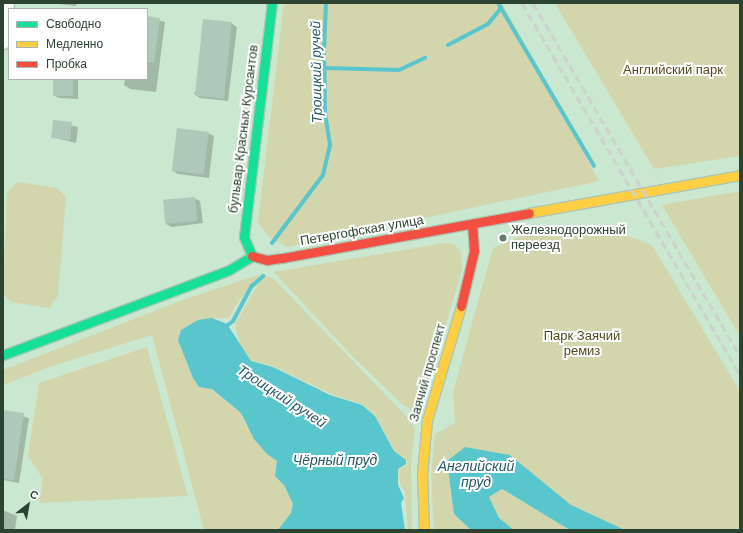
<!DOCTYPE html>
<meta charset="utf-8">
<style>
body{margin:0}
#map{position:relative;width:743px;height:533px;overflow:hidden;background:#cae7d0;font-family:Arial,sans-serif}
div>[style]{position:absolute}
.green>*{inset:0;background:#d3d6ad}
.water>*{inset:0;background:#59c5cc}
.shadow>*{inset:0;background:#0003}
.stream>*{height:4px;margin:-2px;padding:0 2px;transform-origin:2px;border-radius:2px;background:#59c5cc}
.building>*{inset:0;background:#aec9ba;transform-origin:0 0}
.roads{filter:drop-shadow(1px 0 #aec5b3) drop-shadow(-1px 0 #aec5b3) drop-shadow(0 1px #aec5b3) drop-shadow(0 -1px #aec5b3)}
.street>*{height:11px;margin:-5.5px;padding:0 5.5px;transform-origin:5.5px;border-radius:5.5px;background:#f7fbf8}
.fast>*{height:9px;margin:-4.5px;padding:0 4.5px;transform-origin:4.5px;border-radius:4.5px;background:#16e098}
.slow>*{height:9px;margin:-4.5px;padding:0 4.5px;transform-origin:4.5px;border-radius:4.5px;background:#ffcf43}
.jam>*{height:9px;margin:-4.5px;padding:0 4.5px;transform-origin:4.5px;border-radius:4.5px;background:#f24e42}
.rail>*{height:3px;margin-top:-1.5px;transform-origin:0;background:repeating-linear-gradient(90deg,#ccd3cd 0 8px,transparent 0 12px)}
.dots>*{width:11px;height:11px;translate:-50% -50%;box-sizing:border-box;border:2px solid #fff;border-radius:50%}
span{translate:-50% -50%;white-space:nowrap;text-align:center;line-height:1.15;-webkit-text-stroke:4px #fff;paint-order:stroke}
.park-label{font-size:13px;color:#554821}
.street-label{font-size:13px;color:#2d4332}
.poi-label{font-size:13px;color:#2d4332}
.left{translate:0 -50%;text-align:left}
.water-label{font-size:14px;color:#245a64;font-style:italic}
.frame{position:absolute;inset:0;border:4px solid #2d4332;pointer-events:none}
.legend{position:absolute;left:8px;top:8px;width:140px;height:72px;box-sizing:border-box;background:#fff;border:1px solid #abb4ad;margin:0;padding:5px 7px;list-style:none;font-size:12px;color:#2d4332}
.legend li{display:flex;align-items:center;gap:8px;height:20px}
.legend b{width:20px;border:1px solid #abb4ad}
.north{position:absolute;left:8px;top:485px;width:40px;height:40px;-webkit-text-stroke:3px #fff;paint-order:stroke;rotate:31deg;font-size:11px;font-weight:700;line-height:16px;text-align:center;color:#2d4332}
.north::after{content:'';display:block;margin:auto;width:14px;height:18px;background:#2d4332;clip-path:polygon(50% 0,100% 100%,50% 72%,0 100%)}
</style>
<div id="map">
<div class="green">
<div style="clip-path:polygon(284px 3px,502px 3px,599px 181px,287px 247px,267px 235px,258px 222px)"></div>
<div style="clip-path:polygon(555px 3px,740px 3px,740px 156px,654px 169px)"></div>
<div style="clip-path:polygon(18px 182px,57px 188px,66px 197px,58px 296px,49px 308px,11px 302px,3px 294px,7px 192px)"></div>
<div style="clip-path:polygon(740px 191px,740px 336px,662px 205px)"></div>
<div style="clip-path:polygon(600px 225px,652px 245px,740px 391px,740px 530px,625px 530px,571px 505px,510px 455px,465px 447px,447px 462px,454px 514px,471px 530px,434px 530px,431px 476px,435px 434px,455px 423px,453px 392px,493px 248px,542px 227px)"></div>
<div style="clip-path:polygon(444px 243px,454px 244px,461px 252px,462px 270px,424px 396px,417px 408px,414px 410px,403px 405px,352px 356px,274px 272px)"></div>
<div style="clip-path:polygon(264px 274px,275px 280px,408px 418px,415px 430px,411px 462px,412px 530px,408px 530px,405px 492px,400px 483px,399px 469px,407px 465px,407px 460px,395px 451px,375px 415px,362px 404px,331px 394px,273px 366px,251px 360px,241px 346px,236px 330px,236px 322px)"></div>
<div style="clip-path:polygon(258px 275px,259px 278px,237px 303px,229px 318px,212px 318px,199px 387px,211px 389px,241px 413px,246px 425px,277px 461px,275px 476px,284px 485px,293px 504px,291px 513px,278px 530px,204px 530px,152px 335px,55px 365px,3px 385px,3px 370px,180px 301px)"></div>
<div style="clip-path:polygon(147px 347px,188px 496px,39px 503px,43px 479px,28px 456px,39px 383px)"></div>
<div style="clip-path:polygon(502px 489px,570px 530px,514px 530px,499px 518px,489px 497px)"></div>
</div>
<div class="water">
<div style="clip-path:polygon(212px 318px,227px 324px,251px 361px,273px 367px,330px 395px,362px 405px,375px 416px,394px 451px,406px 460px,406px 464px,398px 469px,398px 485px,404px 498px,401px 503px,405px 530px,278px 530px,291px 513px,293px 504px,284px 485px,275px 476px,277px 461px,267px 454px,254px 439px,241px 413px,212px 389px,199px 387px,193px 378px,178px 340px,181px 330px,198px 320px)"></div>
<div style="clip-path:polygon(465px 447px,510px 455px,571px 505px,625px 530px,570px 530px,502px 489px,489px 497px,499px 518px,514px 530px,471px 530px,454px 514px,447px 461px)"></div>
</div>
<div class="shadow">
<div style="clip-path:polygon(48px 3px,77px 3px,76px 6px)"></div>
<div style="clip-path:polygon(147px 17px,165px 22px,156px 92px,130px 89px,124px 85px,125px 79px,147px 79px)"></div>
<div style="clip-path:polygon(231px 23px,237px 27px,228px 101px,200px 98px,194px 94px)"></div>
<div style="clip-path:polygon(54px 79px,78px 79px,78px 99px,59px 98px,53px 95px)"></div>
<div style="clip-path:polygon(54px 121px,78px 127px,76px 143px,52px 137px)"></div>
<div style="clip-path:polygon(208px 133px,214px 136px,209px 178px,178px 174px,173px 171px)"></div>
<div style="clip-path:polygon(194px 198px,200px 201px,203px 223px,172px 227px,166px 224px)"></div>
<div style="clip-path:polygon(3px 411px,29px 418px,19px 483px,3px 480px)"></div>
<div style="clip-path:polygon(3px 510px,17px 516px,15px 530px,3px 530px)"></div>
</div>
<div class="stream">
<div style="left:498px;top:3px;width:189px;rotate:59.5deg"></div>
<div style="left:448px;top:45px;width:45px;rotate:-27.7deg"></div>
<div style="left:488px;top:24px;width:21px;rotate:-51deg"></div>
<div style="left:325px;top:68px;width:74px;rotate:1.5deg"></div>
<div style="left:399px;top:70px;width:29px;rotate:-25deg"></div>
<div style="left:272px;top:243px;width:85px;rotate:-53.1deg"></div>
<div style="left:323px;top:175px;width:31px;rotate:-77deg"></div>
<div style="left:330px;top:145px;width:33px;rotate:-99deg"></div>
<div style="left:325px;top:112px;width:61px;rotate:-90.9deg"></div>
<div style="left:324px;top:51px;width:48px;rotate:-87.6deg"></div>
<div style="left:224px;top:328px;width:11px;rotate:-38deg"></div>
<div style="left:233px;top:321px;width:40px;rotate:-62deg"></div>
<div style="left:252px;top:286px;width:15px;rotate:-42deg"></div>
</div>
<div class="building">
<div style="clip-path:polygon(147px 16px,160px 18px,154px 63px,147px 62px)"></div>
<div style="left:203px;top:19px;width:29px;height:77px;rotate:6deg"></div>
<div style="left:53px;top:79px;width:20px;height:17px"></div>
<div style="left:53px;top:120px;width:19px;height:18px;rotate:6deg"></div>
<div style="left:177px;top:128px;width:32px;height:43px;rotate:7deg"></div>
<div style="left:195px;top:197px;width:24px;height:32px;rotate:85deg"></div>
<div style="clip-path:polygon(3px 410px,24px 413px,14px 480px,3px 479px)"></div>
</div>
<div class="roads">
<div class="street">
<div style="left:3px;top:43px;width:40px;rotate:-82.9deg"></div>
</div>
<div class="fast">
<div style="left:252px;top:256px;width:21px;rotate:-113deg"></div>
<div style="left:244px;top:237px;width:236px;rotate:-83.2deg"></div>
<div style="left:3px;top:355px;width:241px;rotate:-20.6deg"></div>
<div style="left:229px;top:270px;width:27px;rotate:-31deg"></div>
</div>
<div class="slow">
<div style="left:529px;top:213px;width:214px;rotate:-10.2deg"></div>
<div style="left:424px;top:530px;width:56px;rotate:-92deg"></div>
<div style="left:422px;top:474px;width:54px;rotate:-84.7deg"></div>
<div style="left:427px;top:420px;width:119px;rotate:-73.4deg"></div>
</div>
<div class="jam">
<div style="left:252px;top:256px;width:16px;rotate:15deg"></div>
<div style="left:267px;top:260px;width:15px;rotate:-8deg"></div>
<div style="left:282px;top:258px;width:251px;rotate:-10.3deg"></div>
<div style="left:461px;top:306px;width:57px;rotate:-76.7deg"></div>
<div style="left:474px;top:251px;width:26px;rotate:-94deg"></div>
</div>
</div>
<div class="rail">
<div style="left:522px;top:3px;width:431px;rotate:59.6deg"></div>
<div style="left:533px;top:3px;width:409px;rotate:59.6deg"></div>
</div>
<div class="dots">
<div style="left:503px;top:238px;background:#647c69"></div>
</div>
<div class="park-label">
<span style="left:673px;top:70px">Английский парк</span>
<span style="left:582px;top:344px">Парк Заячий<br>ремиз</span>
</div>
<div class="street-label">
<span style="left:244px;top:129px;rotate:-83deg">бульвар Красных Курсантов</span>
<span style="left:362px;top:231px;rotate:-10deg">Петергофская улица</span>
<span style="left:428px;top:373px;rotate:-74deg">Заячий проспект</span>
</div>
<div class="poi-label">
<span class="left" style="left:511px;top:238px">Железнодорожный<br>переезд</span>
</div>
<div class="water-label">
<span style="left:316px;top:72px;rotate:-91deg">Троицкий ручей</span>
<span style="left:282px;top:396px;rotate:33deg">Троицкий ручей</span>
<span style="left:335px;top:460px">Чёрный пруд</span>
<span style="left:476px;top:474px">Английский<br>пруд</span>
</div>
<div class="frame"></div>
<ul class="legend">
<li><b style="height:5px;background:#16e098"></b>Свободно</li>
<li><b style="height:5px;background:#ffcf43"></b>Медленно</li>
<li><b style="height:5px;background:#f24e42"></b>Пробка</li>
</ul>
<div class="north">С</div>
</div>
